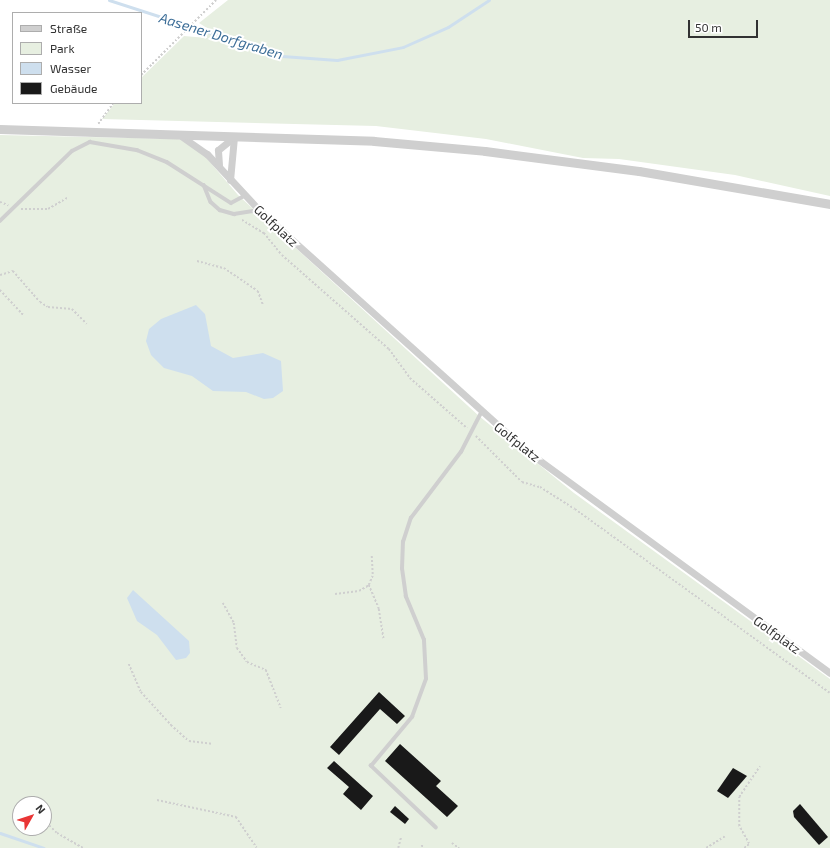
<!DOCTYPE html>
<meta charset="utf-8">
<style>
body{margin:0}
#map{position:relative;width:830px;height:848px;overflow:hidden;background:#fff;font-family:"Exo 2",sans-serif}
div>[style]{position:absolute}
.green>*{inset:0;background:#e7efe1}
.water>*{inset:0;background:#cedfee}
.stream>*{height:3px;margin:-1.5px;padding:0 1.5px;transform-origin:1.5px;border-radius:1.5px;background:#cedfee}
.building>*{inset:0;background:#191919}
.path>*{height:1.5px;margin-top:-0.75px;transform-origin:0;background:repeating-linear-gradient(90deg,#cfcfcf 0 2px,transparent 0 4px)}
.service>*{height:3.5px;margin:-1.75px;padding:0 1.75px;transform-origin:1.75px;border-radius:1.75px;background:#cfcfcf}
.minor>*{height:7px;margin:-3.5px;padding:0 3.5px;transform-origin:3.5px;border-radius:3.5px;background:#cfcfcf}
.tertiary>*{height:9px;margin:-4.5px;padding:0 4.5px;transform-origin:4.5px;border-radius:4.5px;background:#cfcfcf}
span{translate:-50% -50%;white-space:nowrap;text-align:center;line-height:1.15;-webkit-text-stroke:4px #fff;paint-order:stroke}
.street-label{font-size:13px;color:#323232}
.water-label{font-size:14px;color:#3d6e98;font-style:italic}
.legend{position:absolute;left:12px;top:12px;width:130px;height:92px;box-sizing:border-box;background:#fff;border:1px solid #adadad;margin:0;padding:5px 7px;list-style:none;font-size:12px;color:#323232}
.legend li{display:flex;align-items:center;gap:8px;height:20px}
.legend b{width:20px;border:1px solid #adadad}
.north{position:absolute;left:12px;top:796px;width:40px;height:40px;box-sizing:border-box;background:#fff;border:1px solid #adadad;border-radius:50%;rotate:51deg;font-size:11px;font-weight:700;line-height:16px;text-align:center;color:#323232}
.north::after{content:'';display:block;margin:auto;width:14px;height:18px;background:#e93535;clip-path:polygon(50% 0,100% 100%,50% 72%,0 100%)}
.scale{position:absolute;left:688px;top:20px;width:70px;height:18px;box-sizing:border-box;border:2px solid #323232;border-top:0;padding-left:5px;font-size:12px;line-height:14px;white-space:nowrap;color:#323232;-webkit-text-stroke:3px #fff;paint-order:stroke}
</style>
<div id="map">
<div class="green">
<div style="clip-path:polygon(228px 0,830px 0,830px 196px,735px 175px,619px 159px,583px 158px,486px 139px,376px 126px,102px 119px,115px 103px,141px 103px,141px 78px,184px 36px,207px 38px,207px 28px,199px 23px)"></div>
<div style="clip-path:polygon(evenodd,0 135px,178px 139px,187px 142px,203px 154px,238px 195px,479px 416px,574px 493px,830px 679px,830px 848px,0 848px,0 135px,20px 804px,44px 804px,44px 828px,20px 828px,20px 804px)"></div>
</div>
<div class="water">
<div style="clip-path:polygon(196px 305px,205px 314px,211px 346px,233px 358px,263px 353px,281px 361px,283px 391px,273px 398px,264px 399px,246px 392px,213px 391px,192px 376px,164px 368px,151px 355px,146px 341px,149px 329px,161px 319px)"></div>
<div style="clip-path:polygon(133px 590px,189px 641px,190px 653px,186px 658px,176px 660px,157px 635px,137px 621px,127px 598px)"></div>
</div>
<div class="stream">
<div style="left:109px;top:0;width:182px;rotate:17.9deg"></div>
<div style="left:282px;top:56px;width:55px;rotate:4.2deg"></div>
<div style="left:337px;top:60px;width:67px;rotate:-11.1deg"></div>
<div style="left:403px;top:47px;width:49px;rotate:-24deg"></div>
<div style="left:448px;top:27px;width:49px;rotate:-33.4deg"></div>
<div style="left:0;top:833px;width:46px;rotate:18.8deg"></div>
</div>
<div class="building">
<div style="clip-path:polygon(379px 692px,405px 716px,397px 724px,380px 709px,339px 755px,330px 747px)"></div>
<div style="clip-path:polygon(400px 744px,441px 781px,436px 786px,458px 806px,447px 817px,385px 761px)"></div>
<div style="clip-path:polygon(334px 761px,373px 796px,361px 810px,343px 794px,349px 787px,327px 768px)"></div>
<div style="clip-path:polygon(733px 768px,747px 776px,728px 798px,717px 791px)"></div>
<div style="clip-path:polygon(800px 804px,828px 837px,819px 845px,794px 817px,793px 811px)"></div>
<div style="clip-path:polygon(395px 806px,409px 819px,405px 824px,390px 812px)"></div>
</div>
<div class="path">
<div style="left:141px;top:75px;width:106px;rotate:-45deg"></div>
<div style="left:98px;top:124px;width:26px;rotate:-54deg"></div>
<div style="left:0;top:202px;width:9px;rotate:21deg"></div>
<div style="left:21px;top:209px;width:27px"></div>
<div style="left:48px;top:209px;width:22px;rotate:-30deg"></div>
<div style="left:242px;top:220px;width:26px;rotate:31deg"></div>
<div style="left:264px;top:233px;width:28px;rotate:51deg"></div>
<div style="left:282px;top:255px;width:142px;rotate:41.3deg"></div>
<div style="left:389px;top:349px;width:36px;rotate:54deg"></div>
<div style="left:410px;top:378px;width:76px;rotate:41.3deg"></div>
<div style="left:197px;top:261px;width:28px;rotate:15deg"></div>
<div style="left:224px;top:268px;width:41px;rotate:34.1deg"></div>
<div style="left:258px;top:291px;width:15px;rotate:70deg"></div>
<div style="left:0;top:275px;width:14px;rotate:-17deg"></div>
<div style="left:13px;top:271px;width:41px;rotate:48.9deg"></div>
<div style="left:40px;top:302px;width:9px;rotate:32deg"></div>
<div style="left:48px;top:307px;width:24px;rotate:5deg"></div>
<div style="left:72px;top:309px;width:21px;rotate:45deg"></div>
<div style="left:0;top:290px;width:34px;rotate:47deg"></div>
<div style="left:476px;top:436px;width:65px;rotate:45deg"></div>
<div style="left:522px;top:482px;width:19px;rotate:16deg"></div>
<div style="left:540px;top:487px;width:41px;rotate:32.2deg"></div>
<div style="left:575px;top:509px;width:314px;rotate:35.8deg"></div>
<div style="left:372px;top:556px;width:20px;rotate:87deg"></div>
<div style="left:373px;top:576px;width:10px;rotate:114deg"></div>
<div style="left:369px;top:585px;width:26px;rotate:67deg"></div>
<div style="left:379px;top:609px;width:30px;rotate:81deg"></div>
<div style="left:335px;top:594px;width:24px;rotate:-7deg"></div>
<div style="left:359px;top:591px;width:12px;rotate:-31deg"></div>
<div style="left:223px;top:603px;width:23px;rotate:61deg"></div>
<div style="left:234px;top:623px;width:25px;rotate:83deg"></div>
<div style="left:237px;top:648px;width:17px;rotate:54deg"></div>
<div style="left:247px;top:662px;width:21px;rotate:23deg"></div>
<div style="left:266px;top:670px;width:41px;rotate:68.5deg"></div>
<div style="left:129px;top:664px;width:30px;rotate:67deg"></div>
<div style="left:141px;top:692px;width:45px;rotate:47.7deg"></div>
<div style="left:171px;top:725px;width:24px;rotate:42deg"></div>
<div style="left:189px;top:741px;width:23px;rotate:7deg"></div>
<div style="left:157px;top:800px;width:81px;rotate:12.1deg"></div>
<div style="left:236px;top:817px;width:37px;rotate:56deg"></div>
<div style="left:44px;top:820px;width:18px;rotate:45deg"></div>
<div style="left:57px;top:833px;width:30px;rotate:30deg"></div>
<div style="left:452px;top:843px;width:9px;rotate:36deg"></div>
<div style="left:422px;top:845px;width:3px;rotate:72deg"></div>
<div style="left:398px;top:848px;width:11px;rotate:-75deg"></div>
<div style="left:706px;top:848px;width:22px;rotate:-32deg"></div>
<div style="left:744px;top:848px;width:6px;rotate:-39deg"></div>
<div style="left:749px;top:844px;width:21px;rotate:-119deg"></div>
<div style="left:739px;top:826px;width:29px;rotate:-90deg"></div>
<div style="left:739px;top:797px;width:37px;rotate:-56deg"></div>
</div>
<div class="service">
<div style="left:204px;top:185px;width:18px;rotate:68deg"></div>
<div style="left:211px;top:202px;width:12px;rotate:42deg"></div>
<div style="left:220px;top:210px;width:15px;rotate:16deg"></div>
<div style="left:234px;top:214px;width:25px;rotate:-9deg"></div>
<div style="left:0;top:221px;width:100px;rotate:-44.2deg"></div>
<div style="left:72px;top:151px;width:20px;rotate:-27deg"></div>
<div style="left:90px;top:142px;width:48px;rotate:9.7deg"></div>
<div style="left:137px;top:150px;width:32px;rotate:22deg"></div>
<div style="left:167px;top:162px;width:76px;rotate:32.6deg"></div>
<div style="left:231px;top:203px;width:15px;rotate:-28deg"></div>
<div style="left:436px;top:828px;width:90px;rotate:-136.4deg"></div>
<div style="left:371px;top:766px;width:64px;rotate:-50.1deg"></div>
<div style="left:412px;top:717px;width:40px;rotate:-69.8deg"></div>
<div style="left:426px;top:679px;width:39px;rotate:-93deg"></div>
<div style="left:424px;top:640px;width:47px;rotate:-112.7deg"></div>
<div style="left:406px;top:597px;width:28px;rotate:-98deg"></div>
<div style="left:402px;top:569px;width:27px;rotate:-88deg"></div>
<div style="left:403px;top:542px;width:25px;rotate:-72deg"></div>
<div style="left:411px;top:518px;width:83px;rotate:-52.9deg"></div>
<div style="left:461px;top:452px;width:44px;rotate:-62.9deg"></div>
</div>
<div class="minor">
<div style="left:181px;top:136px;width:32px;rotate:35deg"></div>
<div style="left:207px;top:154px;width:76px;rotate:47.1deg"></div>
<div style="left:259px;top:210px;width:357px;rotate:42deg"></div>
<div style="left:524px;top:449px;width:379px;rotate:36.2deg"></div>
<div style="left:219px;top:165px;width:15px;rotate:-94deg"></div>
<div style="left:218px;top:150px;width:21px;rotate:-39deg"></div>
<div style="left:234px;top:137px;width:43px;rotate:95.3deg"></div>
</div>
<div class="tertiary">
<div style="left:0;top:129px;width:374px;rotate:1.8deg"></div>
<div style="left:374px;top:141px;width:111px;rotate:5.1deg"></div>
<div style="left:485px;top:151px;width:155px;rotate:7.4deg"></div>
<div style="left:639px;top:171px;width:194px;rotate:9.8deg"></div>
</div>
<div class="street-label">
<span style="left:276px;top:226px;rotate:43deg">Golfplatz</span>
<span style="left:517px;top:442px;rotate:39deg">Golfplatz</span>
<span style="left:777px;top:635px;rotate:36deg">Golfplatz</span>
</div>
<div class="water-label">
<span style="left:221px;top:36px;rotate:17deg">Aasener Dorfgraben</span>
</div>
<ul class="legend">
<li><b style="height:5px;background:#cfcfcf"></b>Straße</li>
<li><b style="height:11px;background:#e7efe1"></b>Park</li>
<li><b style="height:11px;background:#cedfee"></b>Wasser</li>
<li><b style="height:11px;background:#191919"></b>Gebäude</li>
</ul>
<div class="north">N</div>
<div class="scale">50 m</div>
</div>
